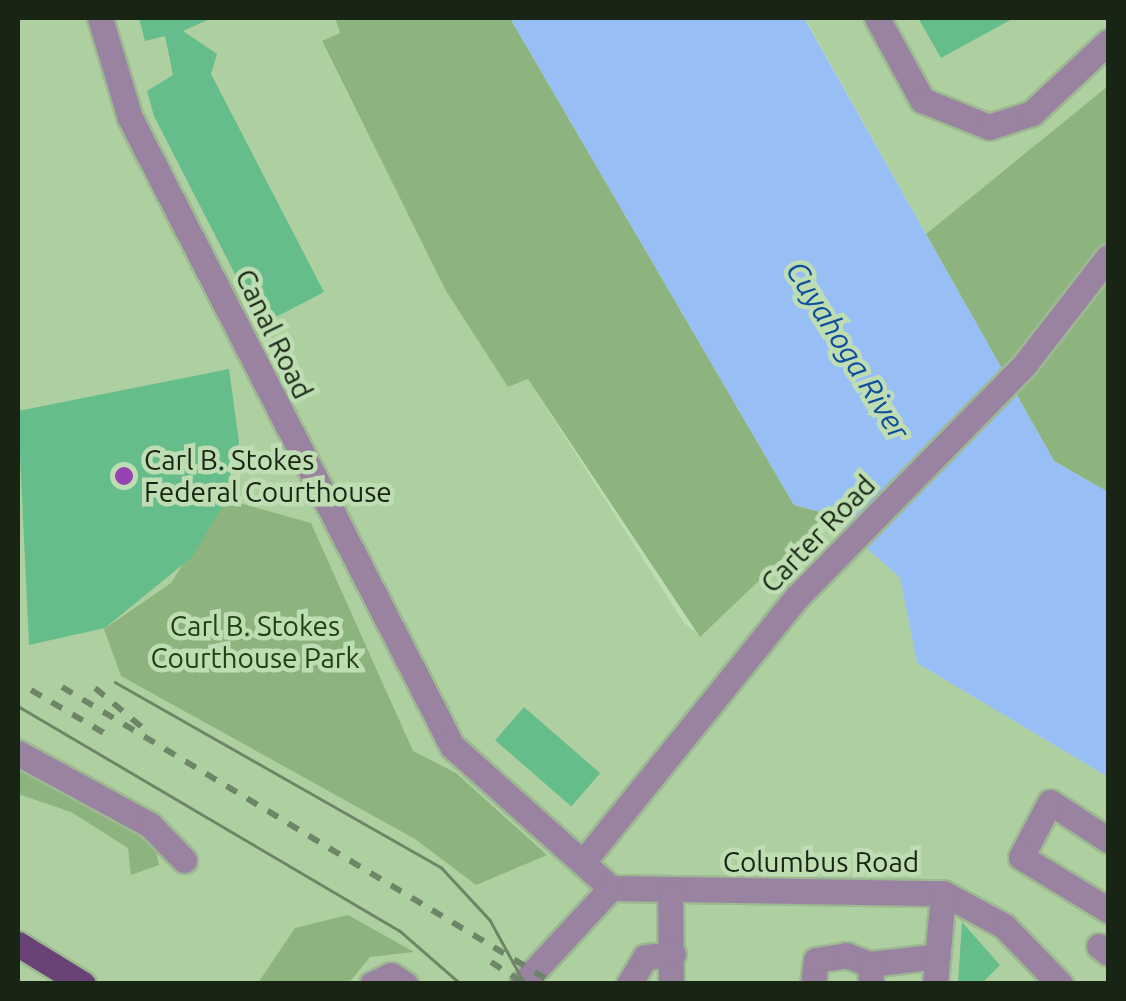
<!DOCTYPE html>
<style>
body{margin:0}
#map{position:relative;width:1126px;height:1001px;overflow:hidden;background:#beddb2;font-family:Ubuntu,sans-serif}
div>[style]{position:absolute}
.built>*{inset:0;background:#aed0a0}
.green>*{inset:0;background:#8db37e}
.water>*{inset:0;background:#97bef5}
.building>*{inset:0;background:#66bd8c;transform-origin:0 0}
.roads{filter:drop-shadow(2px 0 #9db892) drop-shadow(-2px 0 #9db892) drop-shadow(0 2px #9db892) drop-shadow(0 -2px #9db892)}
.minor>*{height:25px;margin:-12.5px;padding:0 12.5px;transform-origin:12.5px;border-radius:12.5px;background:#9983a1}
.major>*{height:25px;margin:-12.5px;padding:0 12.5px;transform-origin:12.5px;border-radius:12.5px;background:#694276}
.tram>*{height:2.5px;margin:-1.25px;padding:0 1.25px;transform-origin:1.25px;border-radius:1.25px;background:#6f8567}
.rail>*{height:6px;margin-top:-3px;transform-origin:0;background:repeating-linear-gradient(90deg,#6f8567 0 12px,transparent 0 24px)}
.dots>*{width:28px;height:28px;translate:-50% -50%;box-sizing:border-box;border:5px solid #beddb2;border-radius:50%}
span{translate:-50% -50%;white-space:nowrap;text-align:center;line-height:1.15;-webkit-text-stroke:9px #beddb2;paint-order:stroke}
.street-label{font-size:28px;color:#182414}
.poi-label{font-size:28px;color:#182414}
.left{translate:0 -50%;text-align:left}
.park-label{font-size:28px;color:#204110}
.water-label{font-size:30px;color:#0f4e9d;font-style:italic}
.frame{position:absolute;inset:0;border:20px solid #182414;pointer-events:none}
</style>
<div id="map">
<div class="built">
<div style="clip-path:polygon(18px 18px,335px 18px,340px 33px,322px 42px,446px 291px,508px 387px,528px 379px,684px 623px,701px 636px,829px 514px,900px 578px,917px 663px,1108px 777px,1108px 983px,18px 983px)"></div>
<div style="clip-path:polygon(805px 18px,1108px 18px,1108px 86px,926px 234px)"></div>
</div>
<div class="green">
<div style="clip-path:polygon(335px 18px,510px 18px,794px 505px,829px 514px,700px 637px,528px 379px,508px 387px,446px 291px,322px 41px,340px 33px)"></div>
<div style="clip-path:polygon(1108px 86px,1108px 492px,1054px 461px,926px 234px)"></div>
<div style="clip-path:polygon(225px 499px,311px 523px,413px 751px,456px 773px,547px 855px,476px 885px,415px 839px,121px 676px,104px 629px,171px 583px)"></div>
<div style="clip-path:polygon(18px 770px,89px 787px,150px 825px,159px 865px,131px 875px,128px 848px,71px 812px,18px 794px)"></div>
<div style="clip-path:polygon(348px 915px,414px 952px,370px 957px,349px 983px,258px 983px,295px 928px)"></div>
</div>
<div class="water">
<div style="clip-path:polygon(510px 18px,804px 18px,1054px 461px,1108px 492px,1108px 777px,917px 663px,900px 578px,829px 514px,794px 505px)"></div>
</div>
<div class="building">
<div style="clip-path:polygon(139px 18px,212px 18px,183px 31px,217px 54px,211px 74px,324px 292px,261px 325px,154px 116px,147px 91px,173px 75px,165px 36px,145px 41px)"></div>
<div style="clip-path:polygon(918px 18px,1014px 18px,941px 58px)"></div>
<div style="clip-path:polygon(229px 369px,239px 442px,221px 509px,192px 557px,105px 628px,29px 645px,18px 411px)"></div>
<div style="left:524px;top:707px;width:101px;height:44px;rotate:41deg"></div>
<div style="clip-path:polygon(962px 922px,1000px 965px,981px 984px,958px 984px)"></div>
</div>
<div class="roads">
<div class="minor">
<div style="left:100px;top:18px;width:104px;rotate:73.3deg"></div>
<div style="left:130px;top:118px;width:706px;rotate:62.85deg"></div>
<div style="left:452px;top:746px;width:213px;rotate:41.8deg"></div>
<div style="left:611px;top:888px;width:332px;rotate:0.9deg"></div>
<div style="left:943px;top:893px;width:69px;rotate:28.4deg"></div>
<div style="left:1004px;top:926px;width:81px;rotate:46deg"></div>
<div style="left:877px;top:18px;width:94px;rotate:61.2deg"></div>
<div style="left:922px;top:100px;width:72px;rotate:21.9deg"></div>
<div style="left:989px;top:127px;width:45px;rotate:-18deg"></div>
<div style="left:1032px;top:113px;width:104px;rotate:-43.1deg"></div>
<div style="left:18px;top:753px;width:150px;rotate:28.6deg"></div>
<div style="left:150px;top:825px;width:49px;rotate:45.8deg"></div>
<div style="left:1108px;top:840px;width:69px;rotate:-146.8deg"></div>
<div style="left:1050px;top:802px;width:62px;rotate:117.8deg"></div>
<div style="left:1021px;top:857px;width:102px;rotate:31.3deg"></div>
<div style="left:583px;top:862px;width:341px;rotate:-51.1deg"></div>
<div style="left:797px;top:597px;width:326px;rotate:-45.6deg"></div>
<div style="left:1025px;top:364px;width:135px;rotate:-52.2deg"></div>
<div style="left:670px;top:894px;width:90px;rotate:89.4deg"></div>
<div style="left:1099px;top:946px;width:11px;rotate:38deg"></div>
<div style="left:870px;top:964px;width:68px;rotate:-6.7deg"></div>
<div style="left:372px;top:984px;width:21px;rotate:-25deg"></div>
<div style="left:391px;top:975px;width:17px;rotate:33deg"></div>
<div style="left:522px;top:984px;width:131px;rotate:-47.2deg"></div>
<div style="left:629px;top:984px;width:31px;rotate:-59deg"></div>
<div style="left:645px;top:957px;width:28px;rotate:-6deg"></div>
<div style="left:813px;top:984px;width:24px;rotate:-83deg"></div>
<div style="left:816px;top:960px;width:30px;rotate:-9deg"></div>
<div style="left:846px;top:955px;width:26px;rotate:21deg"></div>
<div style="left:870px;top:964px;width:20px;rotate:87deg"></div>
<div style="left:935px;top:984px;width:91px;rotate:-85deg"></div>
</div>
<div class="major">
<div style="left:18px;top:944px;width:76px;rotate:31.6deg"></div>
</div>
</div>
<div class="tram">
<div style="left:115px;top:682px;width:375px;rotate:29.6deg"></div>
<div style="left:441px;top:867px;width:72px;rotate:47.2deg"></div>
<div style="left:490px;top:920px;width:73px;rotate:61.3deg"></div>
<div style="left:18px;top:706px;width:442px;rotate:30.5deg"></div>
<div style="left:399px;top:930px;width:82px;rotate:41.1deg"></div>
</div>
<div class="rail">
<div style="left:62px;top:687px;width:576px;rotate:31.07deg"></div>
<div style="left:95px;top:688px;width:64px;rotate:39.9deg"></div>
<div style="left:31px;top:690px;width:85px;rotate:30.5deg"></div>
<div style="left:491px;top:962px;width:40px;rotate:32.9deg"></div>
</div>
<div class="dots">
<div style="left:124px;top:476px;background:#9642b1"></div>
</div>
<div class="street-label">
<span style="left:274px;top:334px;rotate:64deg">Canal Road</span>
<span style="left:818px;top:534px;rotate:-46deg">Carter Road</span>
<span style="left:821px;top:862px">Columbus Road</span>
</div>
<div class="poi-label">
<span class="left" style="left:144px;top:476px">Carl B. Stokes<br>Federal Courthouse</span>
</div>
<div class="park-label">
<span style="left:255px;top:642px">Carl B. Stokes<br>Courthouse Park</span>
</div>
<div class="water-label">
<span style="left:848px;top:350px;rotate:58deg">Cuyahoga River</span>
</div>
<div class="frame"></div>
</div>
